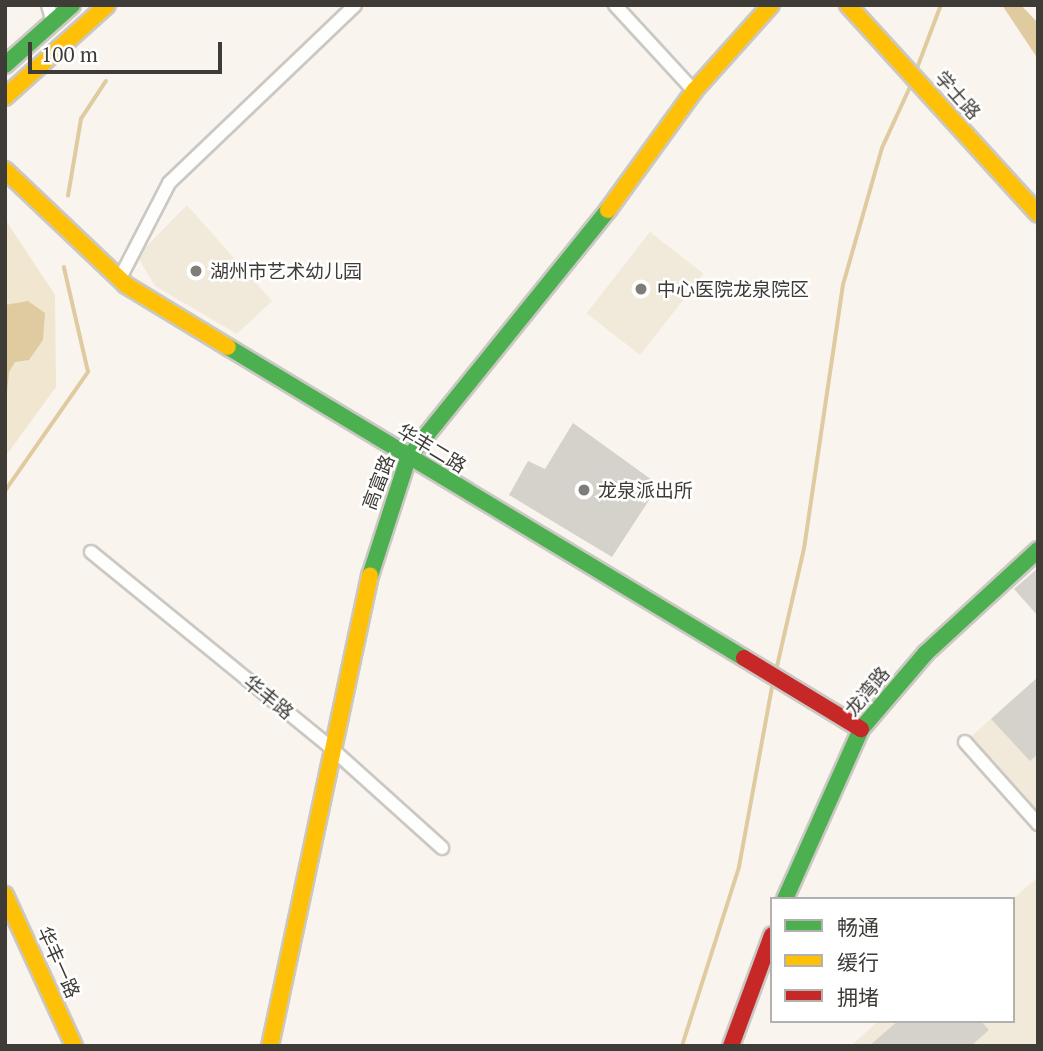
<!DOCTYPE html>
<meta charset="utf-8">
<style>
body{margin:0}
#map{position:relative;width:1043px;height:1051px;overflow:hidden;background:#f9f5ee;font-family:"PT Serif","Noto Sans SC",serif}
div>[style]{position:absolute}
.built>*{inset:0;background:#f1eadb;transform-origin:0 0}
.green>*{inset:0;background:#f1e6cf}
.water>*{inset:0;background:#e0cba1}
.stream>*{height:3.5px;margin:-1.75px;padding:0 1.75px;transform-origin:1.75px;border-radius:1.75px;background:#e0cba1}
.building>*{inset:0;background:#d5d2cc}
.roads{filter:drop-shadow(2px 0 #cbc8c3) drop-shadow(-2px 0 #cbc8c3) drop-shadow(0 2px #cbc8c3) drop-shadow(0 -2px #cbc8c3)}
.street>*{height:12px;margin:-6px;padding:0 6px;transform-origin:6px;border-radius:6px;background:#fefefc}
.fast>*{height:16px;margin:-8px;padding:0 8px;transform-origin:8px;border-radius:8px;background:#4caf50}
.slow>*{height:16px;margin:-8px;padding:0 8px;transform-origin:8px;border-radius:8px;background:#ffc107}
.jam>*{height:16px;margin:-8px;padding:0 8px;transform-origin:8px;border-radius:8px;background:#c62828}
.dots>*{width:19px;height:19px;translate:-50% -50%;box-sizing:border-box;border:4px solid #fff;border-radius:50%}
span{translate:-50% -50%;white-space:nowrap;text-align:center;line-height:1.15;-webkit-text-stroke:5px #fff;paint-order:stroke}
.street-label{font-size:19px;color:#3f3c38}
.poi-label{font-size:19px;color:#3f3c38}
.left{translate:0 -50%;text-align:left}
.frame{position:absolute;inset:0;border:7px solid #3f3c38;pointer-events:none}
.legend{position:absolute;left:770px;top:897px;width:245px;height:126px;box-sizing:border-box;background:#fff;border:2px solid #b2b1af;margin:0;padding:9px 12px;list-style:none;font-size:21px;color:#3f3c38}
.legend li{display:flex;align-items:center;gap:14px;height:35px}
.legend b{width:35px;border:2px solid #b2b1af}
.scale{position:absolute;left:28px;top:42px;width:194px;height:32px;box-sizing:border-box;border:4px solid #3f3c38;border-top:0;padding-left:9px;font-size:21px;line-height:24px;white-space:nowrap;color:#3f3c38;-webkit-text-stroke:5px #fff;paint-order:stroke}
</style>
<div id="map">
<div class="built">
<div style="clip-path:polygon(187px 205px,272px 301px,237px 334px,155px 286px,137px 256px)"></div>
<div style="left:650px;top:232px;width:68px;height:103px;rotate:38deg"></div>
<div style="clip-path:polygon(1038px 677px,1038px 824px,965px 742px)"></div>
<div style="clip-path:polygon(1038px 877px,1038px 1046px,851px 1046px,878px 1021px,1013px 1021px,1013px 899px)"></div>
</div>
<div class="green">
<div style="clip-path:polygon(5px 219px,55px 295px,56px 387px,5px 457px)"></div>
</div>
<div class="water">
<div style="clip-path:polygon(1002px 5px,1021px 5px,1038px 23px,1038px 59px)"></div>
<div style="clip-path:polygon(28px 301px,45px 313px,43px 340px,29px 360px,15px 362px,9px 372px,5px 412px,5px 305px)"></div>
</div>
<div class="stream">
<div style="left:916px;top:71px;width:71px;rotate:-69.3deg"></div>
<div style="left:68px;top:196px;width:78px;rotate:-80.4deg"></div>
<div style="left:81px;top:119px;width:45px;rotate:-56.7deg"></div>
<div style="left:5px;top:491px;width:145px;rotate:-55.1deg"></div>
<div style="left:88px;top:372px;width:107px;rotate:-103deg"></div>
<div style="left:776px;top:671px;width:125px;rotate:-77.1deg"></div>
<div style="left:804px;top:549px;width:267px;rotate:-81.6deg"></div>
<div style="left:843px;top:285px;width:142px;rotate:-74.1deg"></div>
<div style="left:882px;top:148px;width:69px;rotate:-65.3deg"></div>
<div style="left:682px;top:1046px;width:188px;rotate:-72.3deg"></div>
<div style="left:739px;top:867px;width:188px;rotate:-79.6deg"></div>
</div>
<div class="building">
<div style="clip-path:polygon(573px 423px,659px 485px,612px 557px,509px 495px,528px 461px,545px 469px)"></div>
<div style="clip-path:polygon(1038px 568px,1038px 616px,1014px 589px)"></div>
<div style="clip-path:polygon(1038px 677px,1038px 754px,1030px 761px,991px 719px)"></div>
<div style="clip-path:polygon(898px 1021px,981px 1021px,989px 1030px,971px 1046px,869px 1046px)"></div>
</div>
<div class="roads">
<div class="street">
<div style="left:48px;top:5px;width:18px;rotate:74deg"></div>
<div style="left:615px;top:5px;width:117px;rotate:47.4deg"></div>
<div style="left:119px;top:280px;width:109px;rotate:-62.7deg"></div>
<div style="left:169px;top:183px;width:257px;rotate:-43.7deg"></div>
<div style="left:91px;top:552px;width:308px;rotate:39.2deg"></div>
<div style="left:330px;top:747px;width:151px;rotate:42deg"></div>
<div style="left:965px;top:742px;width:110px;rotate:48.3deg"></div>
</div>
<div class="fast">
<div style="left:5px;top:65px;width:90px;rotate:-41.8deg"></div>
<div style="left:228px;top:347px;width:602px;rotate:31.08deg"></div>
<div style="left:370px;top:576px;width:124px;rotate:-72.1deg"></div>
<div style="left:408px;top:458px;width:319px;rotate:-51.1deg"></div>
<div style="left:785px;top:899px;width:186px;rotate:-65.9deg"></div>
<div style="left:861px;top:729px;width:100px;rotate:-49.5deg"></div>
<div style="left:926px;top:653px;width:152px;rotate:-42.6deg"></div>
</div>
<div class="slow">
<div style="left:848px;top:5px;width:282px;rotate:47.7deg"></div>
<div style="left:5px;top:97px;width:137px;rotate:-42deg"></div>
<div style="left:5px;top:170px;width:167px;rotate:43.5deg"></div>
<div style="left:126px;top:285px;width:119px;rotate:31.3deg"></div>
<div style="left:608px;top:210px;width:147px;rotate:-54.1deg"></div>
<div style="left:694px;top:91px;width:115px;rotate:-48.2deg"></div>
<div style="left:5px;top:895px;width:166px;rotate:65.4deg"></div>
<div style="left:270px;top:1046px;width:481px;rotate:-78deg"></div>
</div>
<div class="jam">
<div style="left:744px;top:658px;width:137px;rotate:31.3deg"></div>
<div style="left:731px;top:1046px;width:118px;rotate:-69.7deg"></div>
</div>
</div>
<div class="dots">
<div style="left:196px;top:271px;background:#807d78"></div>
<div style="left:641px;top:289px;background:#807d78"></div>
<div style="left:584px;top:490px;background:#807d78"></div>
</div>
<div class="street-label">
<span style="left:958px;top:95px;rotate:48deg">学士路</span>
<span style="left:432px;top:448px;rotate:31deg">华丰二路</span>
<span style="left:378px;top:482px;rotate:-69deg">高富路</span>
<span style="left:867px;top:691px;rotate:-50deg">龙湾路</span>
<span style="left:269px;top:697px;rotate:39deg">华丰路</span>
<span style="left:59px;top:962px;rotate:66deg">华丰一路</span>
</div>
<div class="poi-label">
<span class="left" style="left:210px;top:271px">湖州市艺术幼儿园</span>
<span class="left" style="left:657px;top:289px">中心医院龙泉院区</span>
<span class="left" style="left:598px;top:490px">龙泉派出所</span>
</div>
<div class="frame"></div>
<ul class="legend">
<li><b style="height:9px;background:#4caf50"></b>畅通</li>
<li><b style="height:9px;background:#ffc107"></b>缓行</li>
<li><b style="height:9px;background:#c62828"></b>拥堵</li>
</ul>
<div class="scale">100 m</div>
</div>
